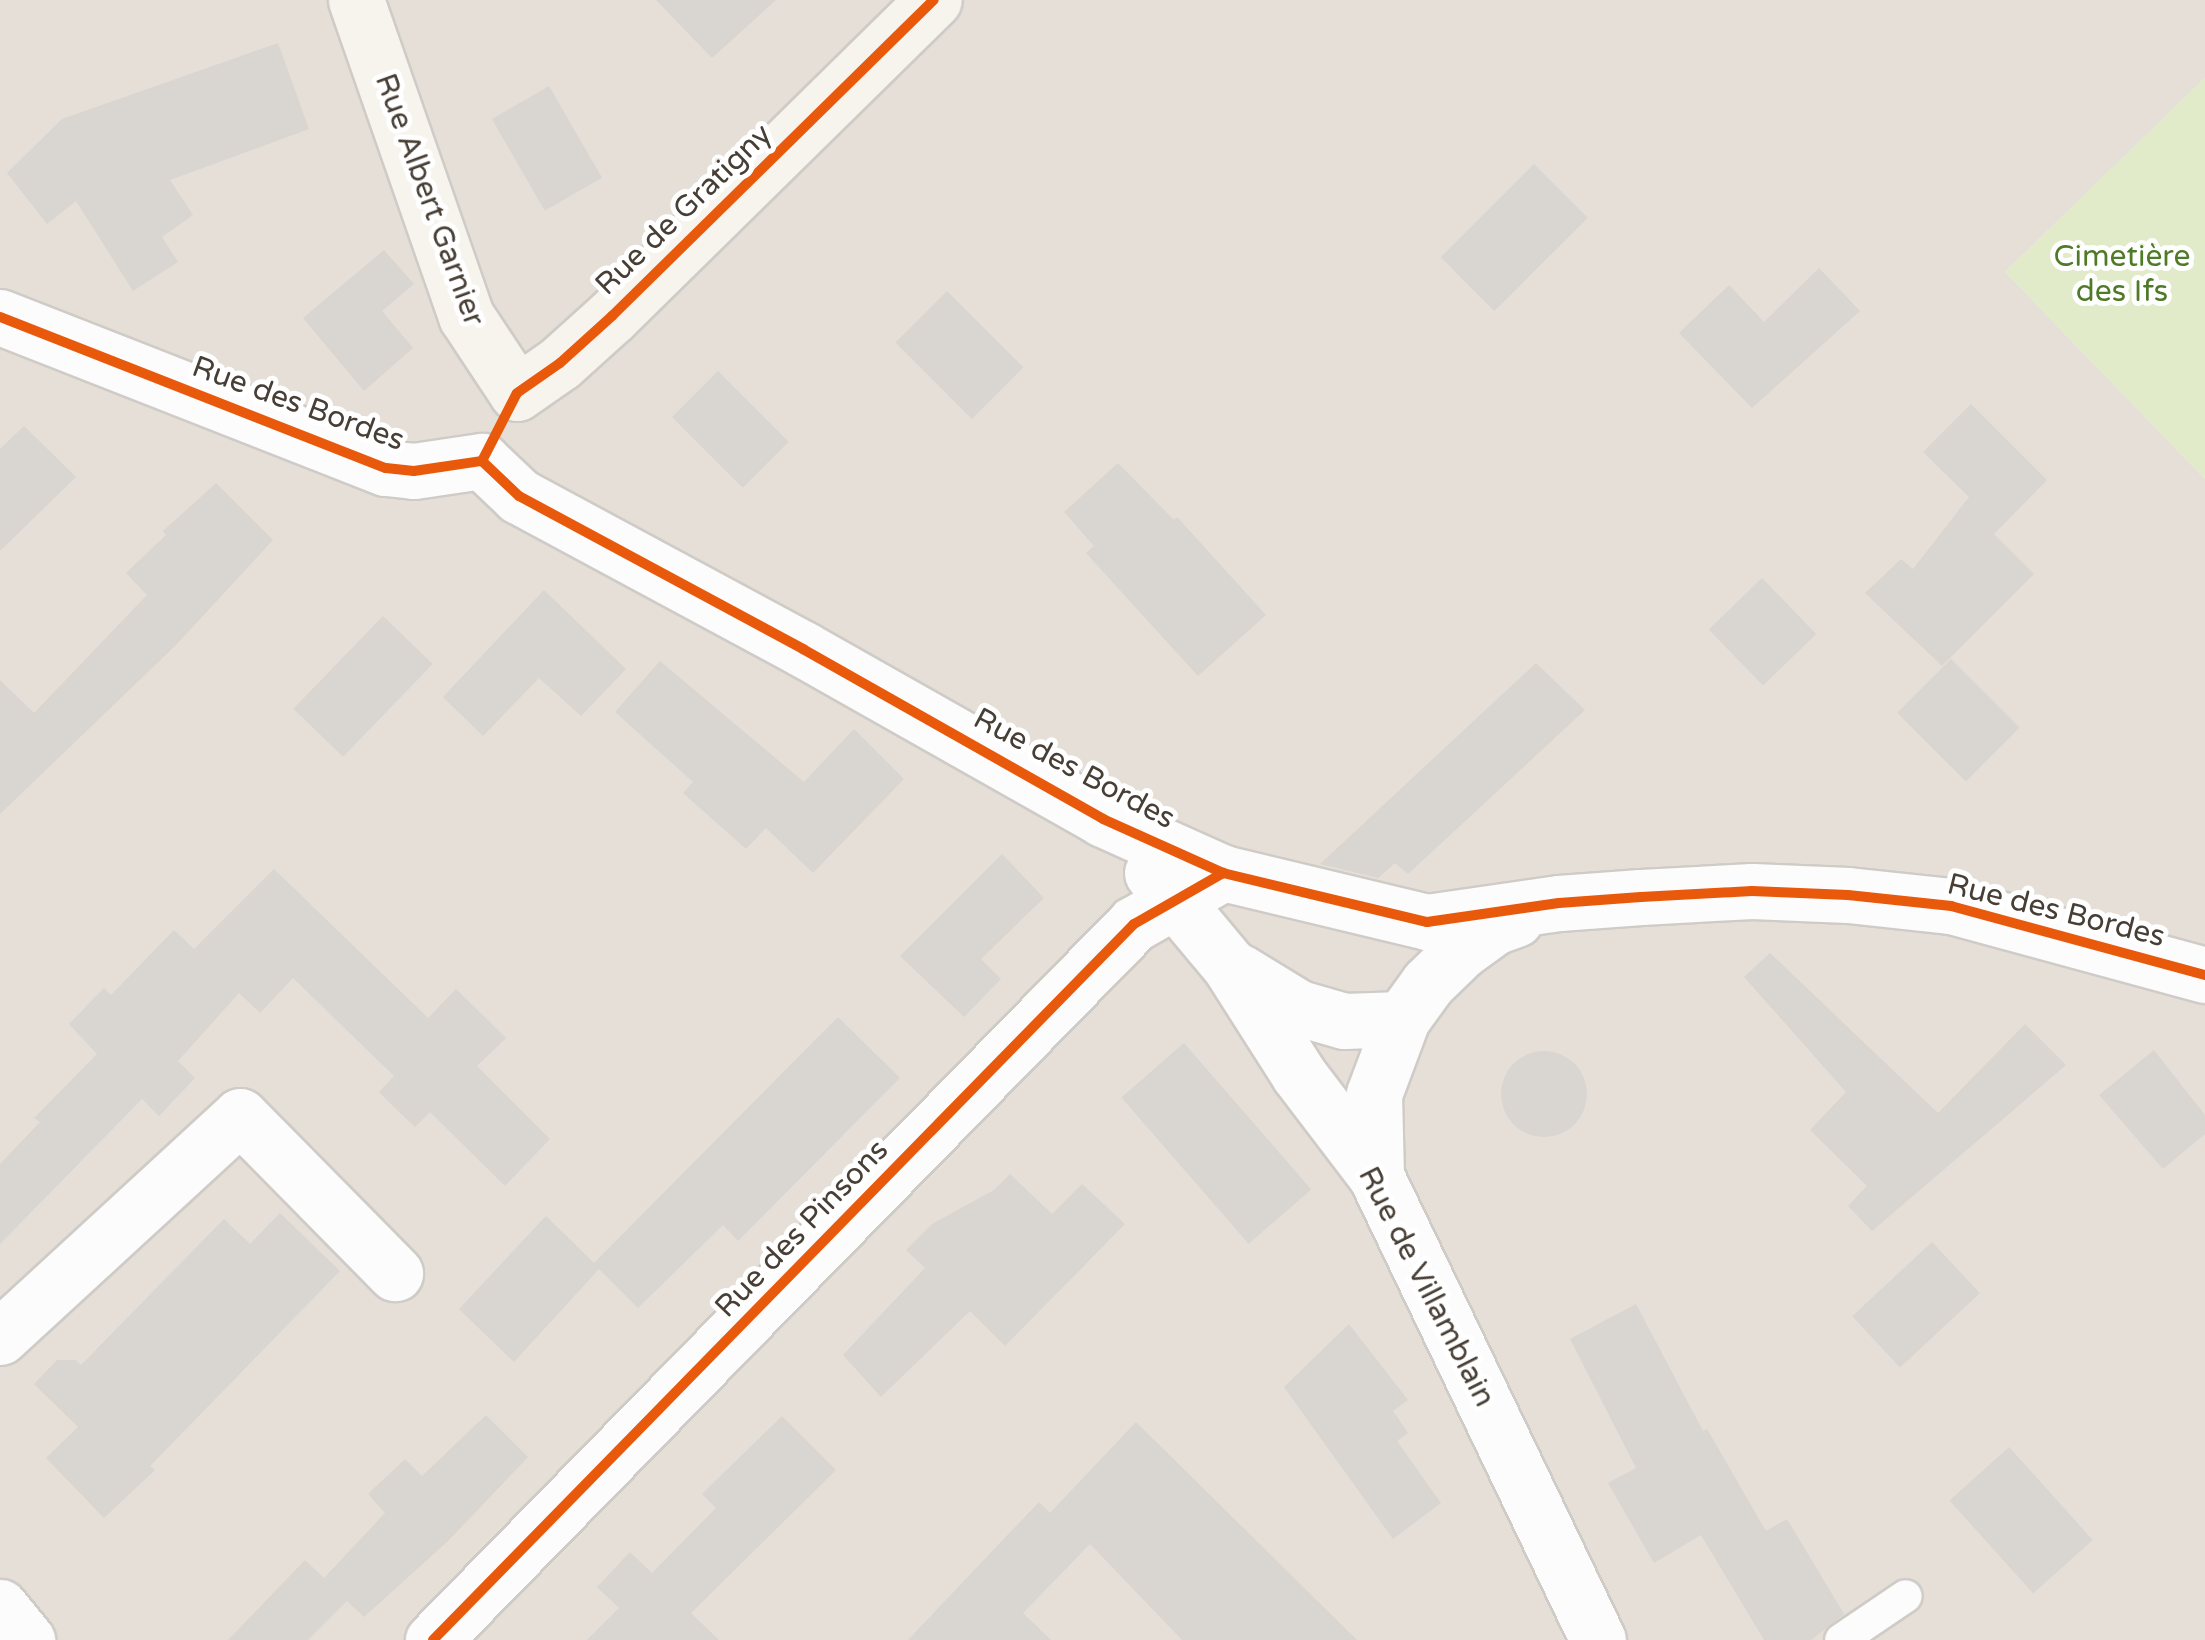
<!DOCTYPE html>
<meta charset="utf-8">
<style>
body{margin:0}
#map{position:relative;width:2205px;height:1640px;overflow:hidden;background:#f1eeea;font-family:"Varela Round",sans-serif}
div>[style]{position:absolute}
.residential>*{inset:0;background:#e5dfd7}
.green>*{inset:0;background:#e1ebca}
.building>*{inset:0;background:#d9d5d1;transform-origin:0 0}
.round{border-radius:50%}
.roads{filter:drop-shadow(2px 0 #cfcbc7) drop-shadow(-2px 0 #cfcbc7) drop-shadow(0 2px #cfcbc7) drop-shadow(0 -2px #cfcbc7)}
.lane>*{height:32px;margin:-16px;padding:0 16px;transform-origin:16px;border-radius:16px;background:#fdfcfc}
.street>*{height:55px;margin:-27.5px;padding:0 27.5px;transform-origin:27.5px;border-radius:27.5px;background:#fdfcfc}
.secondary>*{height:55px;margin:-27.5px;padding:0 27.5px;transform-origin:27.5px;border-radius:27.5px;background:#f7f4ee}
.cycleway>*{height:10px;margin:-5px;padding:0 5px;transform-origin:5px;border-radius:5px;background:#e8590c}
span{translate:-50% -50%;white-space:nowrap;text-align:center;line-height:1.15;-webkit-text-stroke:10px #fff;paint-order:stroke}
.street-label{font-size:30px;color:#473e35}
.park-label{font-size:30px;color:#4f7a28}
</style>
<div id="map">
<div class="residential">
<div style="clip-path:polygon(0 0,2205px 0,2205px 78px,2005px 272px,2205px 479px,2205px 1640px,0 1640px)"></div>
</div>
<div class="green">
<div style="clip-path:polygon(2205px 78px,2205px 479px,2005px 272px)"></div>
</div>
<div class="building">
<div style="clip-path:polygon(656px 0,776px 0,712px 58px)"></div>
<div style="clip-path:polygon(278px 43px,309px 129px,170px 180px,193px 215px,162px 237px,178px 262px,133px 291px,76px 201px,47px 224px,7px 173px,62px 119px)"></div>
<div style="left:549px;top:86px;width:106px;height:66px;rotate:60deg"></div>
<div style="left:1534px;top:164px;width:76px;height:132px;rotate:45deg"></div>
<div style="clip-path:polygon(384px 250px,414px 284px,382px 311px,413px 348px,364px 391px,303px 318px)"></div>
<div style="clip-path:polygon(1819px 268px,1860px 311px,1752px 408px,1679px 333px,1729px 285px,1764px 322px)"></div>
<div style="left:947px;top:291px;width:108px;height:73px;rotate:45deg"></div>
<div style="left:718px;top:371px;width:100px;height:65px;rotate:45deg"></div>
<div style="clip-path:polygon(1971px 404px,2047px 480px,1994px 534px,2034px 574px,1942px 666px,1865px 593px,1901px 559px,1913px 569px,1969px 497px,1923px 452px)"></div>
<div style="clip-path:polygon(24px 426px,76px 477px,0 551px,0 449px)"></div>
<div style="clip-path:polygon(1118px 463px,1174px 520px,1177px 517px,1266px 615px,1198px 676px,1086px 553px,1094px 546px,1064px 512px)"></div>
<div style="clip-path:polygon(216px 483px,273px 540px,175px 646px,0 814px,0 680px,34px 713px,147px 595px,126px 573px,166px 535px,163px 531px)"></div>
<div style="left:1762px;top:578px;width:78px;height:74px;rotate:46deg"></div>
<div style="clip-path:polygon(544px 590px,626px 669px,581px 716px,539px 678px,483px 736px,443px 697px)"></div>
<div style="left:383px;top:616px;width:69px;height:129px;rotate:44deg"></div>
<div style="left:1951px;top:659px;width:97px;height:76px;rotate:45deg"></div>
<div style="clip-path:polygon(660px 661px,804px 782px,854px 729px,904px 779px,813px 873px,766px 828px,746px 849px,683px 793px,693px 782px,615px 712px)"></div>
<div style="clip-path:polygon(1536px 663px,1585px 710px,1408px 874px,1395px 863px,1378px 878px,1320px 864px)"></div>
<div style="clip-path:polygon(1002px 854px,1044px 898px,981px 959px,1001px 979px,964px 1017px,900px 956px)"></div>
<div style="clip-path:polygon(274px 869px,428px 1018px,456px 989px,506px 1038px,477px 1066px,550px 1139px,505px 1186px,430px 1112px,415px 1127px,397px 1110px,379px 1092px,394px 1076px,293px 978px,260px 1013px,239px 993px,178px 1061px,195px 1078px,159px 1116px,142px 1099px,0 1244px,0 1164px,40px 1122px,34px 1118px,97px 1054px,69px 1024px,104px 988px,111px 995px,174px 930px,194px 949px)"></div>
<div style="clip-path:polygon(1770px 953px,1938px 1113px,2025px 1024px,2066px 1065px,1872px 1231px,1848px 1206px,1867px 1186px,1810px 1130px,1846px 1092px,1744px 977px)"></div>
<div style="clip-path:polygon(838px 1017px,900px 1078px,738px 1241px,723px 1225px,638px 1308px,599px 1269px,514px 1362px,459px 1309px,546px 1216px,594px 1263px)"></div>
<div style="left:1184px;top:1043px;width:194px;height:83px;rotate:49deg"></div>
<div style="clip-path:polygon(2154px 1050px,2205px 1115px,2205px 1134px,2163px 1169px,2099px 1095px)"></div>
<div class="round" style="left:1501px;top:1051px;width:86px;height:86px"></div>
<div style="clip-path:polygon(1010px 1174px,1052px 1214px,1082px 1184px,1125px 1224px,1005px 1346px,970px 1311px,881px 1397px,843px 1355px,925px 1268px,906px 1250px,932px 1224px,994px 1190px)"></div>
<div style="clip-path:polygon(280px 1213px,340px 1271px,150px 1466px,155px 1470px,104px 1518px,46px 1458px,78px 1427px,34px 1384px,57px 1360px,76px 1360px,81px 1365px,224px 1219px,250px 1244px)"></div>
<div style="left:1932px;top:1242px;width:70px;height:109px;rotate:47deg"></div>
<div style="clip-path:polygon(1636px 1304px,1703px 1431px,1707px 1429px,1766px 1531px,1787px 1519px,1844px 1614px,1811px 1640px,1764px 1640px,1701px 1535px,1654px 1563px,1608px 1483px,1636px 1468px,1570px 1339px)"></div>
<div style="clip-path:polygon(1349px 1324px,1408px 1400px,1393px 1411px,1408px 1433px,1397px 1441px,1441px 1503px,1393px 1539px,1284px 1387px)"></div>
<div style="clip-path:polygon(486px 1415px,528px 1457px,448px 1541px,364px 1617px,347px 1601px,308px 1640px,228px 1640px,305px 1560px,324px 1578px,385px 1513px,368px 1494px,405px 1459px,422px 1476px)"></div>
<div style="clip-path:polygon(782px 1416px,836px 1470px,691px 1613px,719px 1640px,587px 1640px,619px 1608px,597px 1587px,630px 1552px,652px 1573px,716px 1508px,702px 1494px)"></div>
<div style="clip-path:polygon(1136px 1422px,1357px 1640px,1182px 1640px,1090px 1544px,1023px 1613px,1051px 1640px,908px 1640px,1039px 1502px,1050px 1513px)"></div>
<div style="left:2009px;top:1447px;width:125px;height:80px;rotate:48deg"></div>
</div>
<div class="roads">
<div class="lane">
<div style="left:1841px;top:1640px;width:78px;rotate:-34.1deg"></div>
</div>
<div class="street">
<div style="left:0;top:317px;width:414px;rotate:21.4deg"></div>
<div style="left:386px;top:468px;width:28px;rotate:6deg"></div>
<div style="left:414px;top:471px;width:69px;rotate:-8.4deg"></div>
<div style="left:482px;top:461px;width:51px;rotate:43.4deg"></div>
<div style="left:519px;top:496px;width:323px;rotate:28.3deg"></div>
<div style="left:803px;top:649px;width:345px;rotate:29.5deg"></div>
<div style="left:1103px;top:819px;width:132px;rotate:24.2deg"></div>
<div style="left:1223px;top:873px;width:210px;rotate:13.5deg"></div>
<div style="left:1427px;top:922px;width:133px;rotate:-8.2deg"></div>
<div style="left:1559px;top:903px;width:82px;rotate:-4.2deg"></div>
<div style="left:1641px;top:897px;width:111px;rotate:-3.1deg"></div>
<div style="left:1752px;top:891px;width:96px;rotate:2.4deg"></div>
<div style="left:1848px;top:895px;width:104px;rotate:6.1deg"></div>
<div style="left:1951px;top:906px;width:263px;rotate:15.2deg"></div>
<div style="left:1152px;top:873px;width:120px;rotate:50.1deg"></div>
<div style="left:1229px;top:965px;width:130px;rotate:57.5deg"></div>
<div style="left:1299px;top:1075px;width:127px;rotate:52.7deg"></div>
<div style="left:1376px;top:1176px;width:514px;rotate:64.43deg"></div>
<div style="left:1240px;top:972px;width:69px;rotate:31.4deg"></div>
<div style="left:1299px;top:1008px;width:47px;rotate:16.1deg"></div>
<div style="left:1344px;top:1021px;width:58px;rotate:-2deg"></div>
<div style="left:1376px;top:1176px;width:82px;rotate:-91.4deg"></div>
<div style="left:1374px;top:1094px;width:80px;rotate:-69.5deg"></div>
<div style="left:1402px;top:1019px;width:44px;rotate:-54.2deg"></div>
<div style="left:1428px;top:983px;width:46px;rotate:-44.1deg"></div>
<div style="left:1461px;top:951px;width:41px;rotate:-36deg"></div>
<div style="left:1494px;top:927px;width:23px;rotate:-20deg"></div>
<div style="left:0;top:1337px;width:326px;rotate:-42.6deg"></div>
<div style="left:240px;top:1116px;width:221px;rotate:45.4deg"></div>
<div style="left:0;top:1607px;width:43px;rotate:50.7deg"></div>
<div style="left:433px;top:1640px;width:1002px;rotate:-45.61deg"></div>
<div style="left:1134px;top:924px;width:103px;rotate:-29.8deg"></div>
</div>
<div class="secondary">
<div style="left:356px;top:0;width:335px;rotate:70.8deg"></div>
<div style="left:466px;top:316px;width:92px;rotate:56.5deg"></div>
<div style="left:517px;top:393px;width:52px;rotate:-34.9deg"></div>
<div style="left:560px;top:363px;width:70px;rotate:-42.1deg"></div>
<div style="left:612px;top:316px;width:451px;rotate:-44.5deg"></div>
</div>
</div>
<div class="cycleway">
<div style="left:0;top:317px;width:414px;rotate:21.4deg"></div>
<div style="left:386px;top:468px;width:28px;rotate:6deg"></div>
<div style="left:414px;top:471px;width:69px;rotate:-8.4deg"></div>
<div style="left:482px;top:461px;width:51px;rotate:43.4deg"></div>
<div style="left:519px;top:496px;width:323px;rotate:28.3deg"></div>
<div style="left:803px;top:649px;width:345px;rotate:29.5deg"></div>
<div style="left:1103px;top:819px;width:132px;rotate:24.2deg"></div>
<div style="left:1223px;top:873px;width:210px;rotate:13.5deg"></div>
<div style="left:1427px;top:922px;width:133px;rotate:-8.2deg"></div>
<div style="left:1559px;top:903px;width:82px;rotate:-4.2deg"></div>
<div style="left:1641px;top:897px;width:111px;rotate:-3.1deg"></div>
<div style="left:1752px;top:891px;width:96px;rotate:2.4deg"></div>
<div style="left:1848px;top:895px;width:104px;rotate:6.1deg"></div>
<div style="left:1951px;top:906px;width:263px;rotate:15.2deg"></div>
<div style="left:482px;top:461px;width:76px;rotate:-62.8deg"></div>
<div style="left:517px;top:393px;width:52px;rotate:-34.9deg"></div>
<div style="left:560px;top:363px;width:70px;rotate:-42.1deg"></div>
<div style="left:612px;top:316px;width:451px;rotate:-44.5deg"></div>
<div style="left:433px;top:1640px;width:1002px;rotate:-45.61deg"></div>
<div style="left:1134px;top:924px;width:103px;rotate:-29.8deg"></div>
</div>
<div class="street-label">
<span style="left:429px;top:200px;rotate:70deg">Rue Albert Garnier</span>
<span style="left:684px;top:210px;rotate:-44deg">Rue de Gratigny</span>
<span style="left:298px;top:404px;rotate:20deg">Rue des Bordes</span>
<span style="left:1074px;top:769px;rotate:28deg">Rue des Bordes</span>
<span style="left:2056px;top:911px;rotate:14deg">Rue des Bordes</span>
<span style="left:802px;top:1229px;rotate:-46deg">Rue des Pinsons</span>
<span style="left:1426px;top:1287px;rotate:63deg">Rue de Villamblain</span>
</div>
<div class="park-label">
<span style="left:2122px;top:274px">Cimetière<br>des Ifs</span>
</div>
</div>
